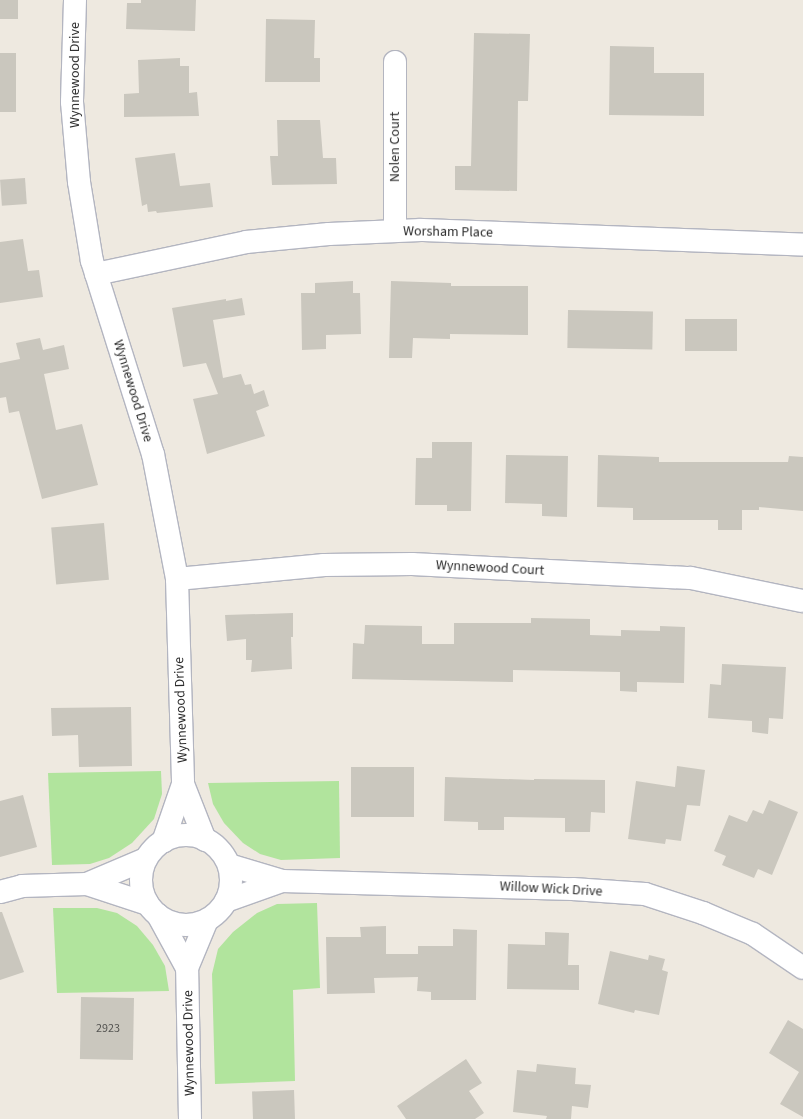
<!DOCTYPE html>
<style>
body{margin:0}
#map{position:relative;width:803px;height:1119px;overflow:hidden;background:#eee9e0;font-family:"Source Sans 3",sans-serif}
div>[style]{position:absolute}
.green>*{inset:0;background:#b1e49d}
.building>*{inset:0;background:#cac7be;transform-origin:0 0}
.roads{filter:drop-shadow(1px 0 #b3b5c0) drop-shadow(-1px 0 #b3b5c0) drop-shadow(0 1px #b3b5c0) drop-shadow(0 -1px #b3b5c0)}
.minor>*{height:22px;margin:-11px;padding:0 11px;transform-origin:11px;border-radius:11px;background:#fff}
.minor>.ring{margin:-11px;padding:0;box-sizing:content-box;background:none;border:22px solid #fff;border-radius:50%}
span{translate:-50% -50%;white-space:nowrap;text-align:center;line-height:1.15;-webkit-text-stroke:3px #fff;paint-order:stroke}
.number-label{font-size:12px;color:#545451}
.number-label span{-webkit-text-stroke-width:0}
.street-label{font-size:14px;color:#2d2d2d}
</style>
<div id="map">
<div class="green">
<div style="clip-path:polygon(161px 771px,162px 794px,154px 819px,132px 843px,109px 858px,90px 864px,52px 865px,48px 773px)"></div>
<div style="clip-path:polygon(339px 781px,340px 858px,281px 860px,260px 854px,243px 843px,224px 823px,213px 804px,208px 783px)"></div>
<div style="clip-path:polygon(317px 903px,320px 988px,293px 990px,295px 1081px,215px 1084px,212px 974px,218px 949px,233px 932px,257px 913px,277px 904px)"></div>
<div style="clip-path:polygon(53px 908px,97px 908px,117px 913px,137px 926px,153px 945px,165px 966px,169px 991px,57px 993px)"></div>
</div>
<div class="building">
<div style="left:0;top:0;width:18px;height:19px"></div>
<div style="clip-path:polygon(141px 0,196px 0,195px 31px,126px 29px,127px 3px,141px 3px)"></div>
<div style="clip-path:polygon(266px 19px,315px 20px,314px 58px,320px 58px,320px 82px,265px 82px)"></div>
<div style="clip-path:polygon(474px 33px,530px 34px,528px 101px,518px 101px,517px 191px,455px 190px,455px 166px,471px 166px)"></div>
<div style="clip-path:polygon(610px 46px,654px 47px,654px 73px,704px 73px,704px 116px,609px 115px)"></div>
<div style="left:0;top:53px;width:16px;height:59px"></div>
<div style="clip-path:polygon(180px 58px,180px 66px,189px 66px,189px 93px,197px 92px,199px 116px,124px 117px,124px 94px,139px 93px,138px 60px)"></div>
<div style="clip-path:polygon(277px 120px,320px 120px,323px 158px,336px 158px,337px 184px,272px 185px,270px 156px,278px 156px)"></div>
<div style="clip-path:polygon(175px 153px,180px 186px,210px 183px,213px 207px,157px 213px,156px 211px,148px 212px,147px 204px,142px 206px,135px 158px)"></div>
<div style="left:25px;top:178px;width:26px;height:25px;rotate:86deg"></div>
<div style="clip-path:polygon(23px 239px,28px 271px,39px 270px,43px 297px,0 303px,0 242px)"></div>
<div style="clip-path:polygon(353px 281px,353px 293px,360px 293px,361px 334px,326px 335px,326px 349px,302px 350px,301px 293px,315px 293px,315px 283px)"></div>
<div style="clip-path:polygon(391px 281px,451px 283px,451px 286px,528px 286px,528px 335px,450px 334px,450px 339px,413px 338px,412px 358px,389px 358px)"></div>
<div style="clip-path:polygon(242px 298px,245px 315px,213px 320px,223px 378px,241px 374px,245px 385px,251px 384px,254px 394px,264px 390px,269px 406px,256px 411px,265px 436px,207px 454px,193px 399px,218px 394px,206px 363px,183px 367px,172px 308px,226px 299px,226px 301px)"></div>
<div style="left:568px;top:310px;width:85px;height:38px;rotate:1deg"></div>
<div style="left:737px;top:319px;width:32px;height:52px;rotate:90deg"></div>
<div style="clip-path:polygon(40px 338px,43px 350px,64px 345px,69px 369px,44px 374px,56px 430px,82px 424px,98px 485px,42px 499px,19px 411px,9px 413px,6px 397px,0 398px,0 363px,20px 359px,16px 343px)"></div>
<div style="clip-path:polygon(432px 442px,472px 442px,471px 511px,447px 511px,447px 505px,415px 505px,416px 458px,432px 458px)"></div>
<div style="clip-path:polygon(506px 455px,568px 456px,567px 517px,542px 516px,542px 504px,505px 503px)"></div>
<div style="clip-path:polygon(598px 455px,659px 457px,659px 462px,788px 462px,789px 456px,803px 457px,803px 511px,759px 507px,759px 510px,742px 510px,742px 530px,718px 530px,718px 520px,633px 520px,633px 508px,597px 507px)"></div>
<div style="left:104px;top:523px;width:57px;height:53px;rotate:85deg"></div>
<div style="clip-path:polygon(293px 613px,293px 637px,291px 637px,292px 669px,251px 672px,252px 660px,246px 660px,246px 639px,227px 641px,225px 615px)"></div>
<div style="clip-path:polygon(531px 618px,590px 619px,590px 635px,621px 636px,621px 630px,660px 631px,660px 626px,685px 627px,684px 683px,637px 682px,637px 692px,620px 691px,620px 672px,513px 670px,513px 682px,352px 679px,353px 643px,364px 644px,365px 625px,422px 626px,422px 644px,454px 644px,454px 623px,531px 623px)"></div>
<div style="clip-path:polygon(722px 664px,786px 667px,783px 719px,769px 718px,768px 734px,752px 732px,752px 721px,708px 718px,710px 684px,721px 685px)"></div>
<div style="clip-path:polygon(131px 707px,132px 766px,79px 767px,78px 735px,52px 736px,51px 708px)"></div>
<div style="clip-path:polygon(677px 766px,705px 770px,700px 806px,687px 805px,681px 841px,666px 839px,665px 844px,628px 839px,636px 781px,675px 787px)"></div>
<div style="left:351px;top:767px;width:63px;height:50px"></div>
<div style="clip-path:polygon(445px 777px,534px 780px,534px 779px,605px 780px,605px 813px,591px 812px,590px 832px,565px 832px,565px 818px,504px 817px,504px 830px,478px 830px,478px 822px,444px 821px)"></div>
<div style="clip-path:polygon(23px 795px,37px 847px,0 857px,0 801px)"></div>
<div style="clip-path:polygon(769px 800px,798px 812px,772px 875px,758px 869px,754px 878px,722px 865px,726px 856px,714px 851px,729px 815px,747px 822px,753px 810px,763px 814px)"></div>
<div style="clip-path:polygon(0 912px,2px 912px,24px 972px,0 980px)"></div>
<div style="clip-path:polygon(386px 926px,386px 954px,418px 954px,418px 946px,453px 946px,453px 929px,477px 930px,476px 1000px,431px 1000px,431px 992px,417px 991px,418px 977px,374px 978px,375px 993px,327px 994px,326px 937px,361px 937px,360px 927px)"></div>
<div style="clip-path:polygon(545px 932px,569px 933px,568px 965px,579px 965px,579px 990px,507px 989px,508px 944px,545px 945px)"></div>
<div style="clip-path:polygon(610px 951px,648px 960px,649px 955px,665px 959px,662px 970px,668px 972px,659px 1015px,635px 1010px,634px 1013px,598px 1004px)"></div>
<div style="left:81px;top:997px;width:53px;height:62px;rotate:1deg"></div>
<div style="clip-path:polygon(788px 1020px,803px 1029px,803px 1117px,780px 1104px,799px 1072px,769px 1053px)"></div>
<div style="clip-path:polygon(466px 1059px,482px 1083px,469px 1091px,484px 1113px,475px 1119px,406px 1119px,397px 1106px)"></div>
<div style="clip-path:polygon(537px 1064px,576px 1068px,575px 1084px,591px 1085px,588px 1108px,572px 1106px,571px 1119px,546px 1119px,547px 1116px,513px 1112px,517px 1070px,536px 1072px)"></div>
<div style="left:294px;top:1090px;width:29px;height:42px;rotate:88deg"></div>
</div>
<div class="roads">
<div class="minor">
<div style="left:75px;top:0;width:102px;rotate:91.7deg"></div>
<div style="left:72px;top:102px;width:80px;rotate:85deg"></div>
<div style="left:79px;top:182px;width:80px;rotate:80.7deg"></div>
<div style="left:92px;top:261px;width:202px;rotate:72.5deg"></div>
<div style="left:153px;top:454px;width:127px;rotate:79.1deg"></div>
<div style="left:177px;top:579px;width:205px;rotate:88.3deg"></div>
<div style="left:183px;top:784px;width:61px;rotate:109deg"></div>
<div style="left:395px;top:62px;width:169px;rotate:90deg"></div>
<div style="left:96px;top:274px;width:153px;rotate:-12deg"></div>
<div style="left:246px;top:242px;width:83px;rotate:-5.5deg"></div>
<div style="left:329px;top:234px;width:92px;rotate:-2.5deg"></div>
<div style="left:421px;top:230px;width:382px;rotate:2.2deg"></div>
<div style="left:177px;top:579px;width:148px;rotate:-5.4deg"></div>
<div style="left:324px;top:565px;width:88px;rotate:-0.7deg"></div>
<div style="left:412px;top:564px;width:279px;rotate:2.9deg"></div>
<div style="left:691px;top:578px;width:113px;rotate:11.7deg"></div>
<div style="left:183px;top:784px;width:60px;rotate:68.6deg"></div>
<div class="ring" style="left:141px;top:835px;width:68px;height:68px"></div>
<div style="left:229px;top:865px;width:55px;rotate:16.8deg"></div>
<div style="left:282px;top:881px;width:291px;rotate:1.6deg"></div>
<div style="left:573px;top:889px;width:72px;rotate:4deg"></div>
<div style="left:645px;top:894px;width:61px;rotate:18.1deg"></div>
<div style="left:703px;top:913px;width:54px;rotate:22.8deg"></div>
<div style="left:753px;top:934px;width:60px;rotate:34.2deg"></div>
<div style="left:87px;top:884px;width:64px;rotate:18.2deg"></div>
<div style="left:0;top:892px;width:23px;rotate:-15deg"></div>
<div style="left:22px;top:886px;width:65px;rotate:-1.8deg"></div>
<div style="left:87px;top:884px;width:64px;rotate:-23deg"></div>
<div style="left:226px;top:901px;width:59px;rotate:-19.7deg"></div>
<div style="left:158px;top:915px;width:60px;rotate:61.3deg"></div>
<div style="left:190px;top:1119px;width:151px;rotate:-91.1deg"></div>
<div style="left:187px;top:968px;width:52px;rotate:-67.4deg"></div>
</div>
</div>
<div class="number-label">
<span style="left:108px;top:1029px">2923</span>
</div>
<div class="street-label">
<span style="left:75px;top:75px;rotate:-90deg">Wynnewood Drive</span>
<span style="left:395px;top:147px;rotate:-90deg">Nolen Court</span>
<span style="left:448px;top:232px;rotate:1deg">Worsham Place</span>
<span style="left:133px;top:391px;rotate:73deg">Wynnewood Drive</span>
<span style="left:490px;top:568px;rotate:3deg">Wynnewood Court</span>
<span style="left:181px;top:710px;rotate:-92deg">Wynnewood Drive</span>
<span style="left:551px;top:889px;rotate:3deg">Willow Wick Drive</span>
<span style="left:189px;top:1043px;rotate:-91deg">Wynnewood Drive</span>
</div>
</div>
